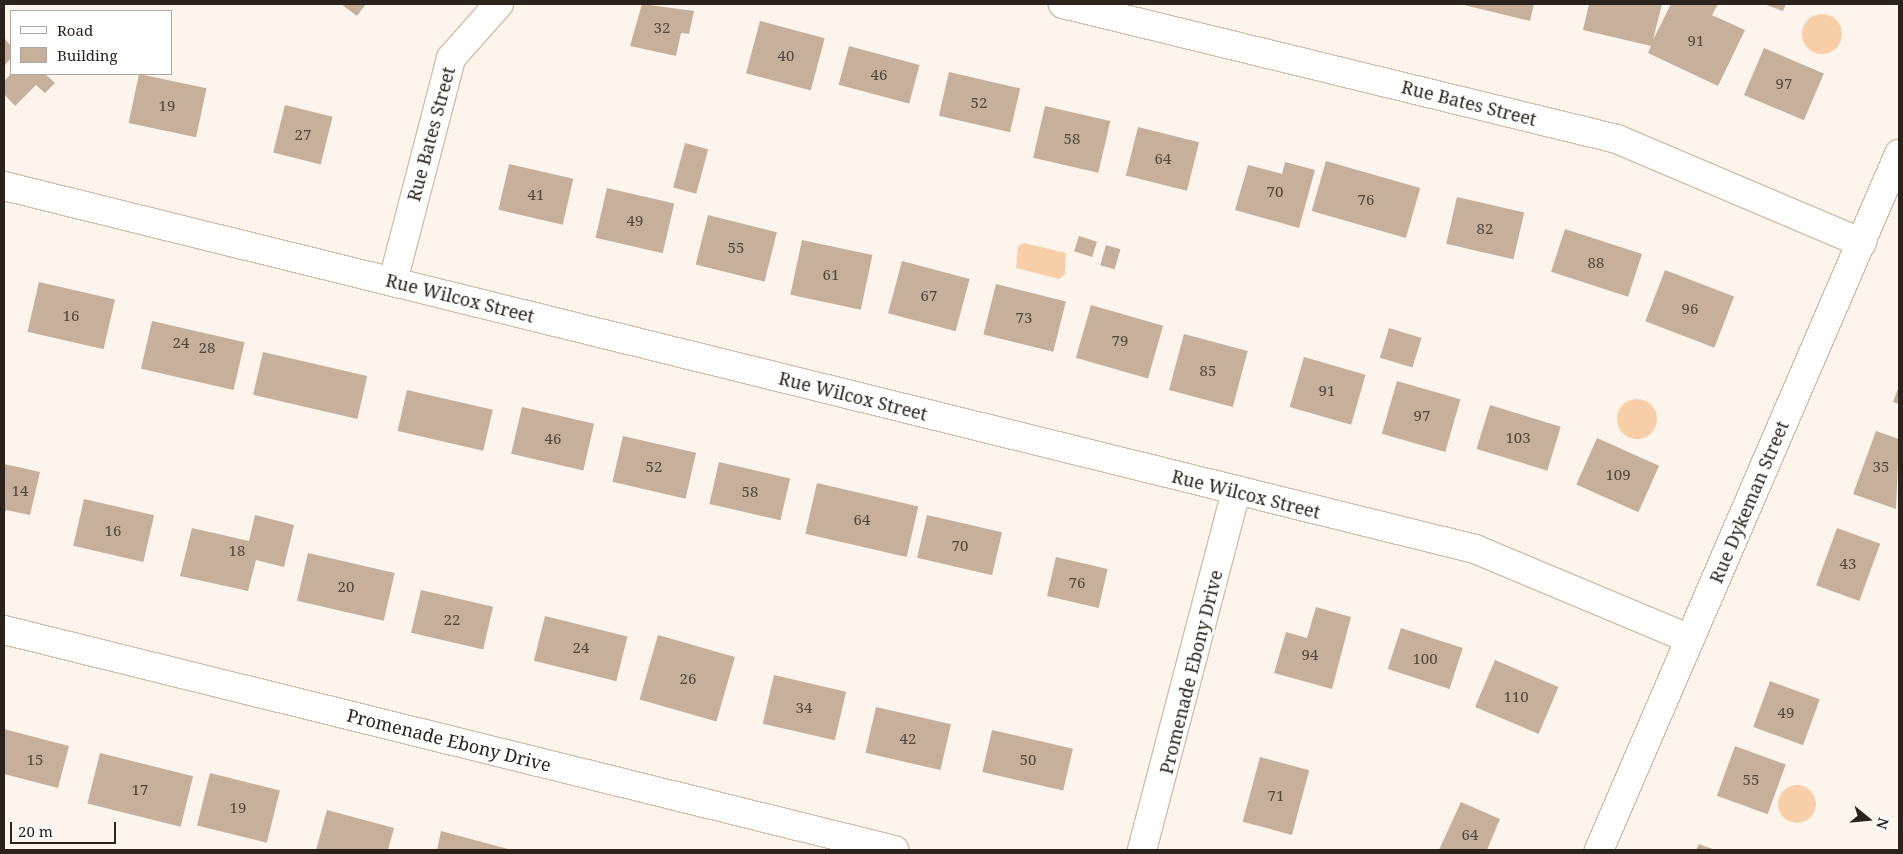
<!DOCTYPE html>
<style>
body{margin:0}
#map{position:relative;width:1903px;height:854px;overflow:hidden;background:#fdf4eb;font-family:"Noto Serif",serif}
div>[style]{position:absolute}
.water>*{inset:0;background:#f8cfa9}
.round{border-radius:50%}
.building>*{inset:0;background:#c6b09c;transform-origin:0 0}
.roads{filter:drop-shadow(1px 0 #d4bea9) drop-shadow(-1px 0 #d4bea9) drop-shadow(0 1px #d4bea9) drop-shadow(0 -1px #d4bea9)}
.minor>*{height:28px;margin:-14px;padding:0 14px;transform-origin:14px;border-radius:14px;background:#fff}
span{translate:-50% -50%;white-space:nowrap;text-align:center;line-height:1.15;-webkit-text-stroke:5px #fff;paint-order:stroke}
.number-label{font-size:15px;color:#52463b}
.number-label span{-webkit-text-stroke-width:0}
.street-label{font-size:18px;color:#2b221b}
.frame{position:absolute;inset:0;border:5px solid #2b221b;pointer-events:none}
.legend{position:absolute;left:10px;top:10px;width:162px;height:65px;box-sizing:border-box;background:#fff;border:1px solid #aaa7a4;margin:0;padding:6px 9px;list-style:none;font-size:15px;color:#2b221b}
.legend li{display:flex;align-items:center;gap:10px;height:25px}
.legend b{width:25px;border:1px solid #aaa7a4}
.north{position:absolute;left:1843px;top:794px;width:50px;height:50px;-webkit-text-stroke:4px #fff;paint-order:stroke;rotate:107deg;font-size:14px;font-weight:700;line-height:20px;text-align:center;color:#2b221b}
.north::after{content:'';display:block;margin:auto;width:18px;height:22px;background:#2b221b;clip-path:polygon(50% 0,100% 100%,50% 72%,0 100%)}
.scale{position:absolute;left:10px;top:822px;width:106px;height:22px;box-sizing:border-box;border:2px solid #2b221b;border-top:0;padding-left:6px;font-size:15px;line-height:18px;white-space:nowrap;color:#2b221b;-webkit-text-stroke:4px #fff;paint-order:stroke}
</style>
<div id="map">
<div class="water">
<div class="round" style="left:1802px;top:14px;width:40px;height:40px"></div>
<div style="clip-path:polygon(1024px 243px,1066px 253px,1065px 274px,1059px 279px,1016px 268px,1018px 246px)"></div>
<div class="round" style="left:1617px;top:399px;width:40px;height:40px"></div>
<div class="round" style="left:1778px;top:785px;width:38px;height:38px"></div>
</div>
<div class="building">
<div style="clip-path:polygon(341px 4px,366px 4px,357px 16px)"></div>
<div style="clip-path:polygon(642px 4px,694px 11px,689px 34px,681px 33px,676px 56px,630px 46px)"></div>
<div style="clip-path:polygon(1460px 4px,1534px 4px,1530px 21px)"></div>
<div style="clip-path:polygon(1589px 4px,1662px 4px,1653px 40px,1671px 4px,1718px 4px,1712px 15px,1745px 30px,1718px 86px,1648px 53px,1651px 46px,1583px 30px)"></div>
<div style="clip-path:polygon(1764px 4px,1786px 4px,1783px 11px)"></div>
<div style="left:760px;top:21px;width:67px;height:54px;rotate:15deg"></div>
<div style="clip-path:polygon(4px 38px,11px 46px,11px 58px,4px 66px)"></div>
<div style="left:849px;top:46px;width:73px;height:40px;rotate:15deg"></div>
<div style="left:1764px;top:48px;width:65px;height:51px;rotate:23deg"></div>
<div style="left:949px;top:72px;width:73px;height:45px;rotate:13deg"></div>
<div style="clip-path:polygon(11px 74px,45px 74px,55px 83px,45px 93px,36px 85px,15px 106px,4px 94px,4px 81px)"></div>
<div style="left:139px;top:74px;width:69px;height:50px;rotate:12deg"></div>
<div style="left:285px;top:105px;width:49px;height:49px;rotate:14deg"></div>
<div style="left:1045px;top:106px;width:67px;height:53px;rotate:13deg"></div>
<div style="left:1138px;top:127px;width:63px;height:50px;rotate:14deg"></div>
<div style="left:685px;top:143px;width:24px;height:46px;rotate:15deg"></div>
<div style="left:1326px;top:161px;width:98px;height:52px;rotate:16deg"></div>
<div style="clip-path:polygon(1285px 162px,1315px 170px,1299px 228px,1235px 210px,1248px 165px,1282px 174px)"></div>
<div style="left:509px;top:164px;width:66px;height:47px;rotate:13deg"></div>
<div style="left:607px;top:188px;width:69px;height:51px;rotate:13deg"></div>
<div style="left:1457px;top:197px;width:69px;height:48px;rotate:13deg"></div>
<div style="left:708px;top:215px;width:71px;height:51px;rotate:14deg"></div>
<div style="left:1565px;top:229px;width:81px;height:45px;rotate:18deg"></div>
<div style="left:1079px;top:236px;width:19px;height:16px;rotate:18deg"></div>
<div style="left:802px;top:240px;width:72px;height:56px;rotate:12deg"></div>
<div style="left:1106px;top:245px;width:15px;height:21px;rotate:16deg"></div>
<div style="left:902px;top:261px;width:70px;height:54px;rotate:15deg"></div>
<div style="left:1665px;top:270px;width:74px;height:55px;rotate:21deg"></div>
<div style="left:39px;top:282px;width:78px;height:51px;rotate:13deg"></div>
<div style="left:996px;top:284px;width:72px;height:52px;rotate:14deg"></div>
<div style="left:1091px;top:305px;width:75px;height:55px;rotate:16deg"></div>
<div style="left:152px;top:321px;width:95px;height:49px;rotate:13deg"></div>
<div style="left:1389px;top:328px;width:34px;height:31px;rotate:17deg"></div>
<div style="left:1184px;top:334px;width:66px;height:58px;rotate:15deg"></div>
<div style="left:263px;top:352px;width:107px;height:44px;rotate:13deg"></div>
<div style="left:1304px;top:357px;width:64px;height:52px;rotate:16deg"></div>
<div style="left:1397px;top:381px;width:66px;height:55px;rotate:16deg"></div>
<div style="clip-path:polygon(1899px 386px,1899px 404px,1893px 402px)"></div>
<div style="left:407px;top:390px;width:88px;height:42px;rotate:13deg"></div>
<div style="left:1490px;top:405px;width:74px;height:46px;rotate:17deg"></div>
<div style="left:522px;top:407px;width:74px;height:48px;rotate:13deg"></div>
<div style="clip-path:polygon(1876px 431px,1899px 439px,1896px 509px,1853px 494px)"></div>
<div style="left:623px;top:436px;width:75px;height:47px;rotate:13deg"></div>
<div style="left:1597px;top:438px;width:68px;height:51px;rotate:24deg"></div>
<div style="left:719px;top:462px;width:73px;height:43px;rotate:13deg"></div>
<div style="clip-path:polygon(4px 464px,40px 472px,30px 515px,6px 510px,4px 516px)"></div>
<div style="left:817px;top:483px;width:104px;height:52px;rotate:13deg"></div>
<div style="left:84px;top:499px;width:72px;height:48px;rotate:13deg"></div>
<div style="clip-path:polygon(255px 515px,294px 525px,284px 567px,256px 560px,248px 591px,180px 576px,192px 528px,249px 541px)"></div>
<div style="left:927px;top:515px;width:77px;height:44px;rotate:13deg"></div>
<div style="left:1837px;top:528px;width:46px;height:61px;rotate:20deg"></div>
<div style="left:308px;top:553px;width:89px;height:49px;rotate:13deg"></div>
<div style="left:1056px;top:557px;width:53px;height:40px;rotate:13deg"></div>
<div style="left:421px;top:590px;width:74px;height:44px;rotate:13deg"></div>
<div style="clip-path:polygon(1316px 607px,1351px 617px,1332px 689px,1274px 673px,1286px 632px,1307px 638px)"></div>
<div style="left:545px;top:616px;width:85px;height:46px;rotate:14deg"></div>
<div style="left:1401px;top:628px;width:65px;height:43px;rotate:18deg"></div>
<div style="left:658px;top:635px;width:80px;height:67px;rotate:16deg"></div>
<div style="left:1495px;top:660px;width:69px;height:51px;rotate:23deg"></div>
<div style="left:774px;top:675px;width:74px;height:50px;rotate:13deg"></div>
<div style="left:1770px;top:681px;width:53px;height:49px;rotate:20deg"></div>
<div style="left:876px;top:707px;width:77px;height:47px;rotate:13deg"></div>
<div style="clip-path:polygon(4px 729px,69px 746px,58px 788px,4px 774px)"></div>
<div style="left:992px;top:730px;width:83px;height:43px;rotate:13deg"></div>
<div style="left:1735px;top:746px;width:54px;height:53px;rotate:20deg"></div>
<div style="left:100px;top:753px;width:96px;height:52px;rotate:14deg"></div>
<div style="left:1260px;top:757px;width:51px;height:67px;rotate:15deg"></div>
<div style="left:210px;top:773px;width:72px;height:54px;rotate:14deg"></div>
<div style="clip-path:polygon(1461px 802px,1500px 819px,1487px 850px,1439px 850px)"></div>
<div style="clip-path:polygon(327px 810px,394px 828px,388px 850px,316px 850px)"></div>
<div style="clip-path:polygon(441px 831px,512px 850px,437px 850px)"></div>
<div style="clip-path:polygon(1699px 844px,1715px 850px,1696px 850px)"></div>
</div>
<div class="roads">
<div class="minor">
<div style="left:1063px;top:4px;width:570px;rotate:13.7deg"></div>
<div style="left:1617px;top:139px;width:266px;rotate:23deg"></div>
<div style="left:4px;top:186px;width:1515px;rotate:13.86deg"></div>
<div style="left:1475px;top:549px;width:233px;rotate:22.7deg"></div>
<div style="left:393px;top:281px;width:230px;rotate:-75.4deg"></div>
<div style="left:451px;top:58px;width:72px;rotate:-48.4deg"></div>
<div style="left:4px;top:630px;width:917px;rotate:13.88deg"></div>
<div style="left:1142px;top:850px;width:370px;rotate:-75.3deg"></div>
<div style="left:1599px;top:850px;width:758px;rotate:-66.68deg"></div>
</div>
</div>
<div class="number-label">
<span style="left:662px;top:28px">32</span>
<span style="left:1696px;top:41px">91</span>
<span style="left:786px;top:56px">40</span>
<span style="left:879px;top:75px">46</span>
<span style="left:1784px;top:84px">97</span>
<span style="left:979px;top:103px">52</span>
<span style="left:167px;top:106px">19</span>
<span style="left:303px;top:135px">27</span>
<span style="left:1072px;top:139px">58</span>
<span style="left:1163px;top:159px">64</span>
<span style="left:1275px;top:192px">70</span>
<span style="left:536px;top:195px">41</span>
<span style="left:1366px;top:200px">76</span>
<span style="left:635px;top:221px">49</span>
<span style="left:1485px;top:229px">82</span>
<span style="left:736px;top:248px">55</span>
<span style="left:1596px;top:263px">88</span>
<span style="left:831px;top:275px">61</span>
<span style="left:929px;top:296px">67</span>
<span style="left:1690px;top:309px">96</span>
<span style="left:71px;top:316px">16</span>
<span style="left:1024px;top:318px">73</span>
<span style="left:1120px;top:341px">79</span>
<span style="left:181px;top:343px">24</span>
<span style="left:207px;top:348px">28</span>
<span style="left:1208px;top:371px">85</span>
<span style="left:1327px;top:391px">91</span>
<span style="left:1422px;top:416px">97</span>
<span style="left:1518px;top:438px">103</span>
<span style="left:553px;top:439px">46</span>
<span style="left:654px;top:467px">52</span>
<span style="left:1881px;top:467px">35</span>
<span style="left:1618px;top:475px">109</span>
<span style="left:20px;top:491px">14</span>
<span style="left:750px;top:492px">58</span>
<span style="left:862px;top:520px">64</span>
<span style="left:113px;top:531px">16</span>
<span style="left:960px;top:546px">70</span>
<span style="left:237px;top:551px">18</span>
<span style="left:1848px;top:564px">43</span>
<span style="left:1077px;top:583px">76</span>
<span style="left:346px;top:587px">20</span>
<span style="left:452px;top:620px">22</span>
<span style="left:581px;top:648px">24</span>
<span style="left:1310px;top:655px">94</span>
<span style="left:1425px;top:659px">100</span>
<span style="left:688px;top:679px">26</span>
<span style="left:1516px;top:697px">110</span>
<span style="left:804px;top:708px">34</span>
<span style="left:1786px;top:713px">49</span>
<span style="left:908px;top:739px">42</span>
<span style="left:35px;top:760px">15</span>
<span style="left:1028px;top:760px">50</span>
<span style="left:1751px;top:780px">55</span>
<span style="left:140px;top:790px">17</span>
<span style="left:1276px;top:796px">71</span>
<span style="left:238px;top:808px">19</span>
<span style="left:1470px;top:835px">64</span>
</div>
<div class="street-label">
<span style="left:1469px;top:103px;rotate:14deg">Rue Bates Street</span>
<span style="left:431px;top:134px;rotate:-75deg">Rue Bates Street</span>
<span style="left:460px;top:298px;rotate:14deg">Rue Wilcox Street</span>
<span style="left:853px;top:396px;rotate:14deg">Rue Wilcox Street</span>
<span style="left:1246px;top:494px;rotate:14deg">Rue Wilcox Street</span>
<span style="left:1749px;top:502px;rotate:-67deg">Rue Dykeman Street</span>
<span style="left:1191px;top:672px;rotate:-76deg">Promenade Ebony Drive</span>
<span style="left:449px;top:740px;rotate:14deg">Promenade Ebony Drive</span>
</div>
<div class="frame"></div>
<ul class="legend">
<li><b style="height:6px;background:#fff"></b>Road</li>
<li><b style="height:14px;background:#c6b09c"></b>Building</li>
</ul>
<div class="north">N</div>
<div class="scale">20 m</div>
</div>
